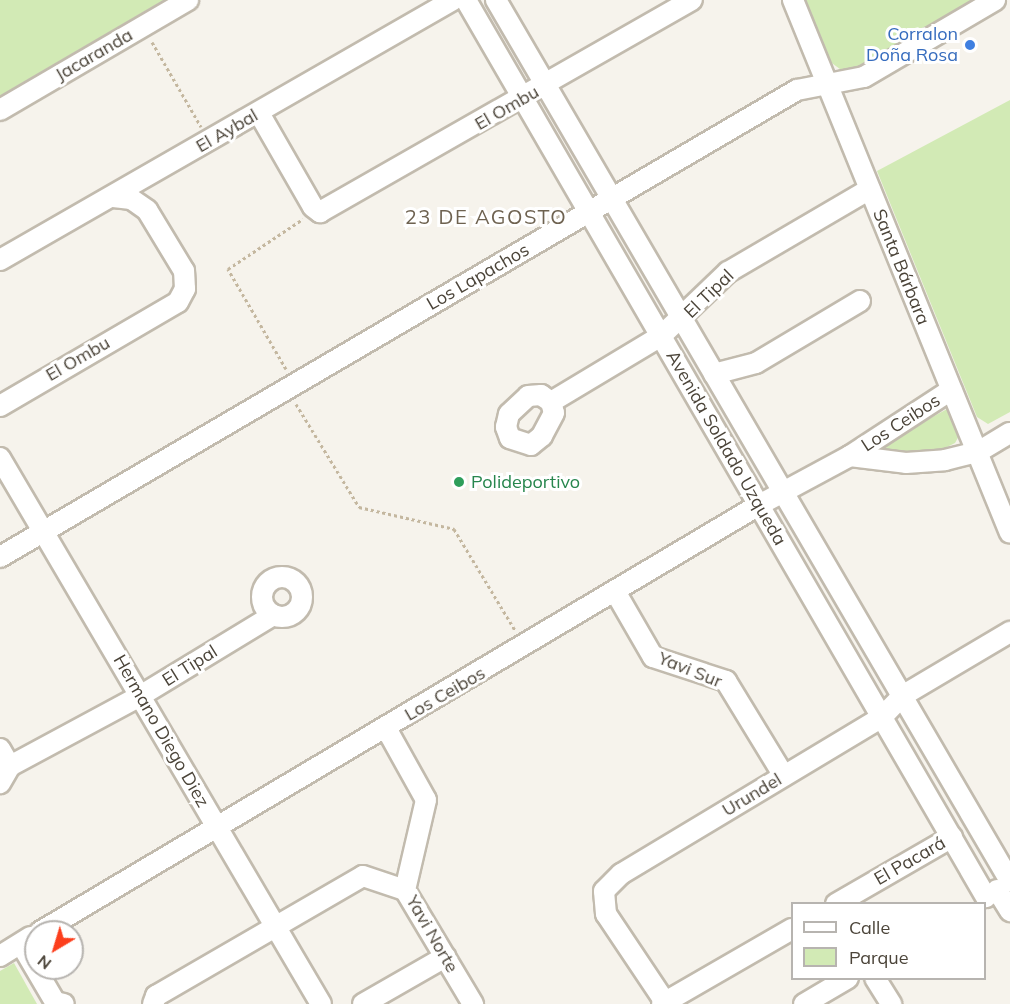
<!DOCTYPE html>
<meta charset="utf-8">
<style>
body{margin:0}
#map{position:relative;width:1010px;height:1004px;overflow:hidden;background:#f6f3ec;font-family:Mulish,sans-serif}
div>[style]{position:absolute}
.green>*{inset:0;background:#d2eab5}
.path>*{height:3px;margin-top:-1.5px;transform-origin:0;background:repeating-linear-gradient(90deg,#c4b79f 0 3px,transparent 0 6px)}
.roads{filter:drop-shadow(2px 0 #c2bbae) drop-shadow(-2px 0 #c2bbae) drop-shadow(0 2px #c2bbae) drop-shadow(0 -2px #c2bbae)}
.minor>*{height:20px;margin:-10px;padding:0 10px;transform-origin:10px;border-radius:10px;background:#fff}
.minor>.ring{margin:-10px;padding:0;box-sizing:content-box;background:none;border:20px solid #fff;border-radius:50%}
.dots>*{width:16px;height:16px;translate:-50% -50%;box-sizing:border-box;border:3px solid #fff;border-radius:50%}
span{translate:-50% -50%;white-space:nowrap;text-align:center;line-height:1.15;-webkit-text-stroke:6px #fff;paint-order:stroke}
.shop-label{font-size:18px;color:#366cbe}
.right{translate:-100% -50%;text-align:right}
.street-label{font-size:18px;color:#4b4439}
.leisure-label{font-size:18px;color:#27864d}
.left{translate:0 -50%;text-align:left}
.neighbourhood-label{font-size:20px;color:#6e6250;letter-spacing:1.5px}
.legend{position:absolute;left:791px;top:902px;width:195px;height:78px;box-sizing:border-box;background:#fff;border:2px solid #b7b4b0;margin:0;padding:8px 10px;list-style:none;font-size:18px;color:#4b4439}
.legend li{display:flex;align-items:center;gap:12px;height:30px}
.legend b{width:30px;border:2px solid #b7b4b0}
.north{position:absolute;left:24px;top:920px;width:60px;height:60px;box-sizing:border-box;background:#fff;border:2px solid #b7b4b0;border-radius:50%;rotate:218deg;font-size:16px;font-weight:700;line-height:24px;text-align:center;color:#4b4439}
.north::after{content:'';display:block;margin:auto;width:21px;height:27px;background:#fc3f1d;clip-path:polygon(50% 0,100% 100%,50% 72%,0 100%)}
</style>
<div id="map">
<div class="green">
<div style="clip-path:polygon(0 0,164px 0,0 96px)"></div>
<div style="clip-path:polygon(805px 0,973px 0,876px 61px,844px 72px,829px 61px)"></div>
<div style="clip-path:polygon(1010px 100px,1010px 412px,988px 424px,977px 417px,877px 171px)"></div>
<div style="clip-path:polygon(947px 409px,952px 412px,960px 434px,955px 443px,939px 451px,867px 453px)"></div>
<div style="clip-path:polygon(14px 963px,37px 1004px,0 1004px,0 971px)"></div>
</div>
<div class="path">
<div style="left:152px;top:42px;width:98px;rotate:60deg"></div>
<div style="left:286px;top:369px;width:116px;rotate:-120.1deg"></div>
<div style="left:228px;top:269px;width:90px;rotate:-33.7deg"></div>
<div style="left:296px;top:404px;width:121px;rotate:58.5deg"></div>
<div style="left:359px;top:507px;width:98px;rotate:13deg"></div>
<div style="left:454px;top:529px;width:118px;rotate:58.9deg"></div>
</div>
<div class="roads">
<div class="minor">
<div style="left:466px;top:0;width:1037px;rotate:59.9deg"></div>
<div style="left:496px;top:0;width:1020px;rotate:59.74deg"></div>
<div style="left:793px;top:0;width:575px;rotate:67.85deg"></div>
<div style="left:0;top:110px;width:218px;rotate:-30.3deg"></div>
<div style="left:259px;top:113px;width:108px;rotate:60.1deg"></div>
<div style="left:313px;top:207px;width:9px;rotate:36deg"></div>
<div style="left:320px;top:212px;width:428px;rotate:-29.7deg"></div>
<div style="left:0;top:260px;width:522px;rotate:-29.85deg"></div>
<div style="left:714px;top:374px;width:43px;rotate:-14.7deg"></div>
<div style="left:756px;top:363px;width:121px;rotate:-30.8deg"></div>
<div style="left:551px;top:402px;width:11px;rotate:75deg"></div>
<div style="left:554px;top:413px;width:26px;rotate:118deg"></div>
<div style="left:542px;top:436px;width:14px;rotate:141deg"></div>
<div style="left:531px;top:445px;width:22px;rotate:-162deg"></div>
<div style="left:510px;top:438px;width:12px;rotate:-110deg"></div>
<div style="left:506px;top:427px;width:13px;rotate:-77deg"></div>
<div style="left:509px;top:414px;width:26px;rotate:-43deg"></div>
<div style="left:528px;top:396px;width:13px;rotate:-4deg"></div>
<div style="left:541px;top:395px;width:12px;rotate:35deg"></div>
<div style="left:551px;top:402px;width:128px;rotate:-31deg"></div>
<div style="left:661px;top:336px;width:93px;rotate:-43.7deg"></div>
<div style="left:728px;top:272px;width:164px;rotate:-30.3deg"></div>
<div style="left:0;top:406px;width:206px;rotate:-30.3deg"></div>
<div style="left:178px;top:302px;width:15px;rotate:-62deg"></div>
<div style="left:185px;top:289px;width:18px;rotate:-93deg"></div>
<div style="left:184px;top:271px;width:71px;rotate:-121.2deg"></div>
<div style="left:147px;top:210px;width:19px;rotate:-145deg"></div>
<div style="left:131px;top:199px;width:20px;rotate:-174deg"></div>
<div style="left:850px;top:456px;width:56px;rotate:7.1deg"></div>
<div style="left:906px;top:463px;width:39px;rotate:-4deg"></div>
<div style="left:945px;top:460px;width:34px;rotate:-14deg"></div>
<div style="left:978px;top:452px;width:37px;rotate:-31deg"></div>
<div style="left:0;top:458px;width:633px;rotate:59.55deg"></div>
<div style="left:0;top:557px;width:924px;rotate:-30.37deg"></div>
<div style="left:797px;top:90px;width:68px;rotate:-11deg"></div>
<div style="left:864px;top:77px;width:152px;rotate:-30.4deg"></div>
<div class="ring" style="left:262px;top:577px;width:20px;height:20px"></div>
<div style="left:616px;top:593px;width:74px;rotate:60deg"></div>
<div style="left:653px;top:657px;width:77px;rotate:18.2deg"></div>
<div style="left:726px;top:681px;width:111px;rotate:58.6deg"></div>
<div style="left:386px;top:728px;width:82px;rotate:60.9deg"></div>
<div style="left:426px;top:800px;width:92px;rotate:103.1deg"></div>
<div style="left:405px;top:890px;width:133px;rotate:59.2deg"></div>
<div style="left:0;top:749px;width:20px;rotate:60deg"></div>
<div style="left:10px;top:766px;width:20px;rotate:120deg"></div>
<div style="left:10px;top:766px;width:148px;rotate:-28.3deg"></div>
<div style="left:140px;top:696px;width:156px;rotate:-31.3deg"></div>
<div style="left:997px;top:890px;width:25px;rotate:58deg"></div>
<div style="left:836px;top:904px;width:134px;rotate:-30deg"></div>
<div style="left:40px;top:932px;width:836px;rotate:-30.71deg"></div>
<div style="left:759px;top:505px;width:103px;rotate:-28.3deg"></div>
<div style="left:850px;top:456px;width:121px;rotate:-33.2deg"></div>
<div style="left:21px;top:944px;width:67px;rotate:59.6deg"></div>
<div style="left:55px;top:1002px;width:9px;rotate:13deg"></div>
<div style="left:0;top:956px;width:36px;rotate:-32deg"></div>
<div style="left:875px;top:978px;width:31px;rotate:58deg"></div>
<div style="left:665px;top:1002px;width:106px;rotate:-123.8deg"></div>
<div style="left:606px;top:914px;width:23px;rotate:-95deg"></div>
<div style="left:604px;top:891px;width:24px;rotate:-45deg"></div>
<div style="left:621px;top:874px;width:305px;rotate:-31deg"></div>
<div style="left:882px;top:717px;width:29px;rotate:-46deg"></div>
<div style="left:902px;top:696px;width:126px;rotate:-30.7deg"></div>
<div style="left:153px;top:1004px;width:9px;rotate:-69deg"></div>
<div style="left:156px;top:996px;width:239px;rotate:-30.1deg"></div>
<div style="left:363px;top:876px;width:44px;rotate:18.4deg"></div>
<div style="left:363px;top:1004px;width:95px;rotate:-29.8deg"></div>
<div style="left:662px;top:1004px;width:150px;rotate:-30deg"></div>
<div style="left:804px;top:1004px;width:51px;rotate:-30.6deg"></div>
</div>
</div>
<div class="dots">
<div style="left:970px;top:45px;background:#3f7fe0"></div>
<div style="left:459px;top:482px;background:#2e9e5b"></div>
</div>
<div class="shop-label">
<span class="right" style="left:958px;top:45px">Corralon<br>Doña Rosa</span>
</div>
<div class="street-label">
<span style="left:94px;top:55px;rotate:-30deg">Jacaranda</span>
<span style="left:507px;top:108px;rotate:-30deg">El Ombu</span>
<span style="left:227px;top:131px;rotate:-30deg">El Aybal</span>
<span style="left:901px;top:267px;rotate:68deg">Santa Bárbara</span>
<span style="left:478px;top:277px;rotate:-30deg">Los Lapachos</span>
<span style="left:709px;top:294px;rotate:-44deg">El Tipal</span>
<span style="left:78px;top:359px;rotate:-30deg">El Ombu</span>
<span style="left:901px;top:423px;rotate:-33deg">Los Ceibos</span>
<span style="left:726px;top:448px;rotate:60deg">Avenida Soldado Uzqueda</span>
<span style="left:190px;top:666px;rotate:-32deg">El Tipal</span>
<span style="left:690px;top:670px;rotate:22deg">Yavi Sur</span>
<span style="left:445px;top:694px;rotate:-30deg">Los Ceibos</span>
<span style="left:161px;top:731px;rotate:60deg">Hermano Diego Diez</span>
<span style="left:752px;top:795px;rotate:-31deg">Urundel</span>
<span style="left:910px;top:861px;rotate:-30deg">El Pacará</span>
<span style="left:432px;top:934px;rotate:60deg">Yavi Norte</span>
</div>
<div class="leisure-label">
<span class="left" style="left:471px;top:482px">Polideportivo</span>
</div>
<div class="neighbourhood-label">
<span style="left:486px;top:216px">23 DE AGOSTO</span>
</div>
<ul class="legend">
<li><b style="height:8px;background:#fff"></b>Calle</li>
<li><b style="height:16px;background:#d2eab5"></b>Parque</li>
</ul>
<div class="north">N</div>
</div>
